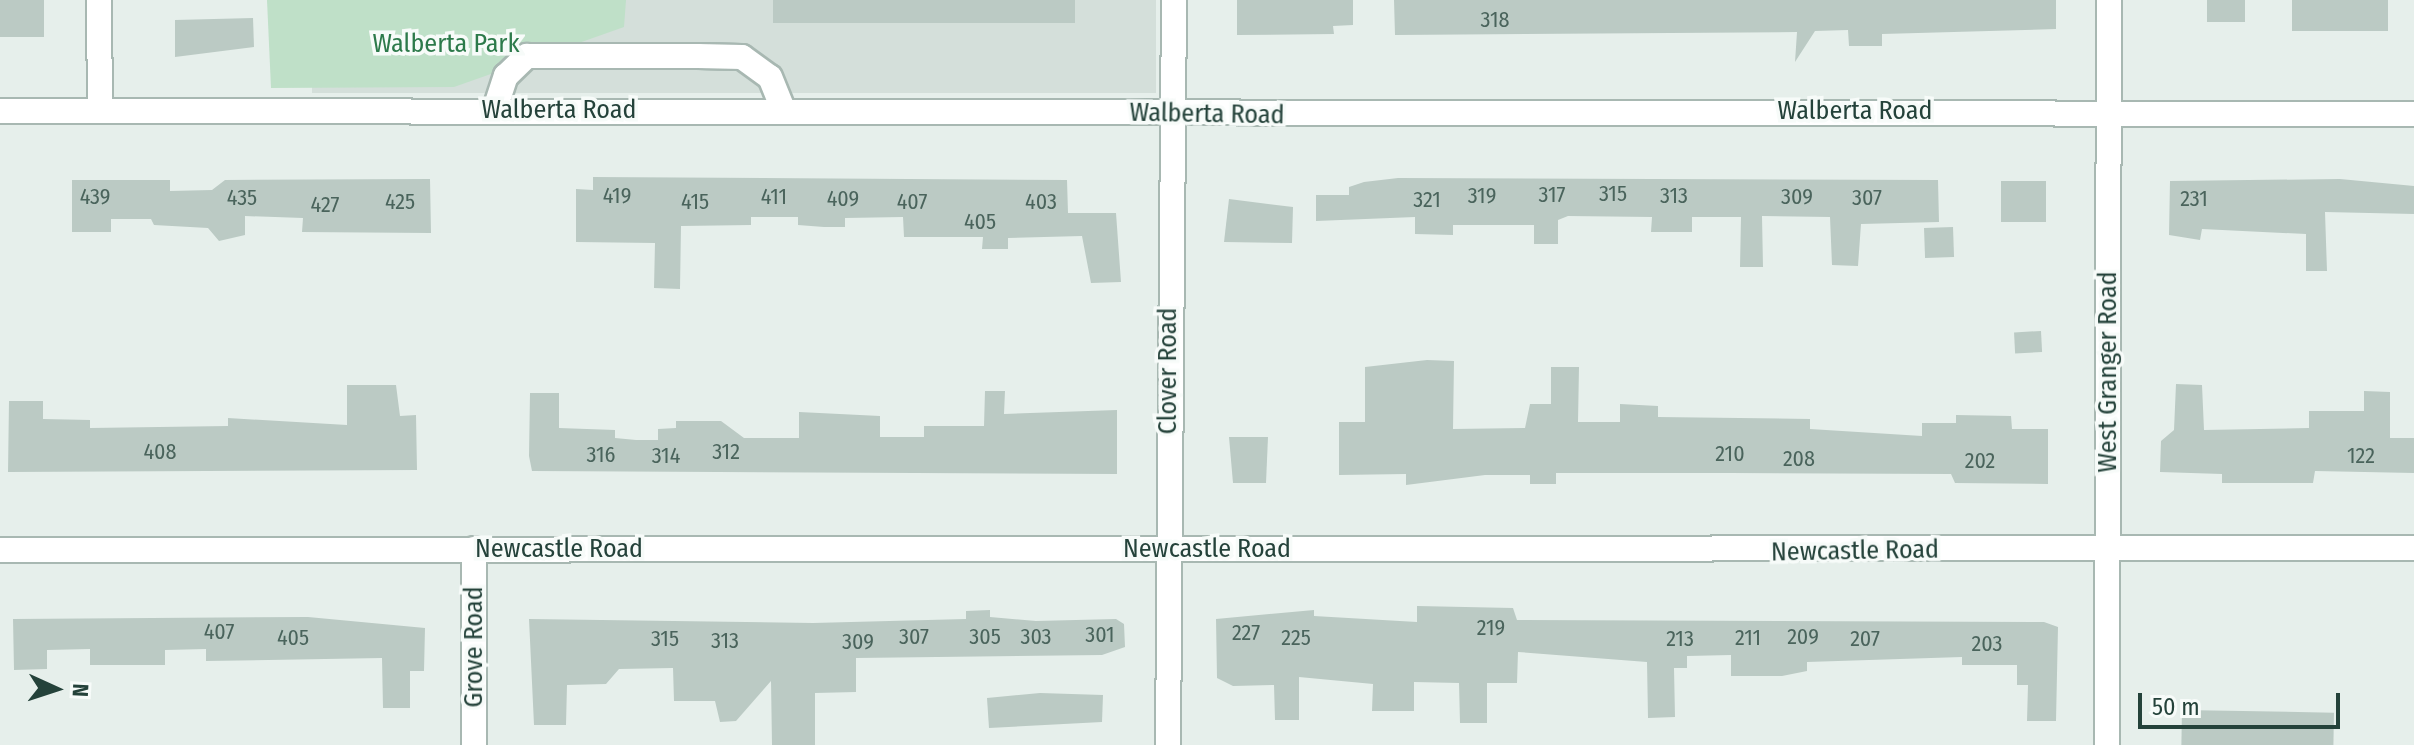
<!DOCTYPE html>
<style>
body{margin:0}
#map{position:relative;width:2414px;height:745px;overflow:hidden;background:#e6efeb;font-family:"Fira Sans Condensed",sans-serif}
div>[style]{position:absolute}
.built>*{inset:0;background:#d4dfda;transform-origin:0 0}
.green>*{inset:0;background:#bfe0c8}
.building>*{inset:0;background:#bbcac4;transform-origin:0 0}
.roads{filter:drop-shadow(2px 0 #a8b8b2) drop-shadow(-2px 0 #a8b8b2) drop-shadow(0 2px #a8b8b2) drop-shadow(0 -2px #a8b8b2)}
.minor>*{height:24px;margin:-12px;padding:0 12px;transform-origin:12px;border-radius:12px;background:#fff}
span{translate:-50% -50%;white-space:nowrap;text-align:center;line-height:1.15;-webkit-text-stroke:7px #f7fbf9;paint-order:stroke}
.number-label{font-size:22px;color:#4a645c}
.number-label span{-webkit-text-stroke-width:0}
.park-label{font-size:26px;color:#2d7a4b}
.street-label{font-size:26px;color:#24423a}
.north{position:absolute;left:16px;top:649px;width:80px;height:80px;-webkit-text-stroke:6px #f7fbf9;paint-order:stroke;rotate:93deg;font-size:22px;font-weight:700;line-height:32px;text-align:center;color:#24423a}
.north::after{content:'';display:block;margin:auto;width:28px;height:36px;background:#24423a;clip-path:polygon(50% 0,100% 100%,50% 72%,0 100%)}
.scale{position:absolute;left:2138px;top:693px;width:202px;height:36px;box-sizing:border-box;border:4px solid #24423a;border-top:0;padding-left:10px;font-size:24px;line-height:28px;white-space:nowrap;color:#24423a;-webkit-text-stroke:6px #f7fbf9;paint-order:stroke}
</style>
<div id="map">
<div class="built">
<div style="left:312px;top:0;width:844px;height:93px"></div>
</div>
<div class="green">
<div style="clip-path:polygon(267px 0,626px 0,624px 27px,454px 87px,271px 88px)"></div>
</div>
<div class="building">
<div style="left:0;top:0;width:44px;height:37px"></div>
<div style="left:773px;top:0;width:302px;height:23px"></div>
<div style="clip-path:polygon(1237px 0,1353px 0,1353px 25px,1333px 26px,1334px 34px,1237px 35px)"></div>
<div style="clip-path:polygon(1394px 0,2056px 0,2056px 29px,1882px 34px,1882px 46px,1849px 46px,1848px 30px,1815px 31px,1795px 62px,1797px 32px,1395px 35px)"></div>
<div style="left:2207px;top:0;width:38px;height:22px"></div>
<div style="left:2292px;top:0;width:96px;height:31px"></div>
<div style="clip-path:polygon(253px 18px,254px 47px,175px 57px,175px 20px)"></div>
<div style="clip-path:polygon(593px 177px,1067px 180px,1068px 213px,1116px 213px,1121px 282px,1091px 283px,1082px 236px,1008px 238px,1008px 249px,982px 249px,983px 237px,904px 237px,903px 217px,845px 218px,845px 227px,824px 227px,798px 225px,798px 217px,751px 217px,751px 225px,681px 226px,680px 289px,654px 288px,655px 243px,576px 242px,576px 189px,593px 190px)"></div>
<div style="clip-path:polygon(1398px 178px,1938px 180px,1939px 222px,1861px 224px,1858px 266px,1832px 265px,1830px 217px,1762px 216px,1763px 267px,1740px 267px,1741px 217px,1692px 217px,1692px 232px,1651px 232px,1652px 217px,1568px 216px,1558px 220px,1558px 244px,1534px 244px,1534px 225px,1453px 225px,1453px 235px,1415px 234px,1415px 217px,1316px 221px,1316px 195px,1349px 195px,1349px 187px,1364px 182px)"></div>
<div style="clip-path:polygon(430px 179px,431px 233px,302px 232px,303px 218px,245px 216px,245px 235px,219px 241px,208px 228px,154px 225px,151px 219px,111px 219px,111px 232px,72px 232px,72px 180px,170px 180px,170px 191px,212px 190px,225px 180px)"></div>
<div style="clip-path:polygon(2340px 179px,2414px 186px,2414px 214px,2325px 212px,2327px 271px,2306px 271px,2306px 234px,2202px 229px,2200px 240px,2169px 235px,2170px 181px)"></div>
<div style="left:2046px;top:181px;width:41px;height:45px;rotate:90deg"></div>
<div style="clip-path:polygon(1229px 199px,1293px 207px,1292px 243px,1224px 242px)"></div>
<div style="left:1953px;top:227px;width:30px;height:29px;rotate:88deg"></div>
<div style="left:2041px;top:331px;width:21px;height:27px;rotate:87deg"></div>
<div style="clip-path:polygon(1427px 360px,1454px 361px,1453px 429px,1525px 428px,1530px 404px,1551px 404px,1551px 367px,1579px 367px,1578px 422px,1620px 422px,1620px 404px,1658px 406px,1658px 417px,1810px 419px,1810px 429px,1922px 436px,1922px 423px,1956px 423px,1956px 415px,2011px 416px,2012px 429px,2048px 429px,2048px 484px,1955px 483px,1951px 474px,1731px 473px,1556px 473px,1556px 484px,1530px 484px,1530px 475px,1485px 475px,1406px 485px,1406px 474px,1339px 475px,1339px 422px,1365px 422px,1365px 367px)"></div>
<div style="clip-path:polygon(2176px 384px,2202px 385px,2204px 430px,2309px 428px,2309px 411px,2364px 411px,2364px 391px,2390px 392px,2390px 438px,2414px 438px,2414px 473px,2315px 471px,2313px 483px,2222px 483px,2222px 474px,2160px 472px,2161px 441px,2174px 430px)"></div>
<div style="clip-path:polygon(347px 385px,396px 385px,400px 416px,416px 415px,417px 470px,8px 472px,9px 401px,43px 401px,43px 419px,90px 420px,90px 428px,228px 426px,228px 418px,347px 425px)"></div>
<div style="clip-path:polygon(985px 391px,1005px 391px,1004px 414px,1117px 410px,1117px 474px,532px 471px,529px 456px,530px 393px,559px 393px,559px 428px,615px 430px,615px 438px,636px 440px,658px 440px,658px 429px,676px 428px,676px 421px,721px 421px,744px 438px,799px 438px,799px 412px,880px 416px,880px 437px,924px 437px,924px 426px,984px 426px)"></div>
<div style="clip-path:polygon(1229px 437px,1268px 437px,1266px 483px,1233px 483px)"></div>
<div style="clip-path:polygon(1417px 606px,1513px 608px,1517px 620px,2044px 622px,2058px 627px,2056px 721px,2027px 721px,2028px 685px,2017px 685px,2017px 665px,1962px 665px,1962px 657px,1807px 662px,1807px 671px,1782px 676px,1731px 676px,1731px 655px,1687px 656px,1687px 668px,1674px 668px,1675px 717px,1648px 718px,1647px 662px,1518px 652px,1517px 683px,1487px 683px,1487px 723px,1460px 723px,1459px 683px,1414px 682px,1414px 711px,1372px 711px,1373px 684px,1299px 677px,1299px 720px,1275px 720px,1274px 685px,1233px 686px,1217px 678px,1216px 619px,1314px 610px,1314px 616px,1417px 622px)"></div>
<div style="clip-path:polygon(990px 610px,990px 617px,1036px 621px,1116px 619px,1124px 624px,1125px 647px,1102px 655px,856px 658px,856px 692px,815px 693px,815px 745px,772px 745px,771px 681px,736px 721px,720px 722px,715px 701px,674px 701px,673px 668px,619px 669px,606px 684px,567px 685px,566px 725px,534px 725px,529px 619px,813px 623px,966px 619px,966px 611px)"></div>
<div style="clip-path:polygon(308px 617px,425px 628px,424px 671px,410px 671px,410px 708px,383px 708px,382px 658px,206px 661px,206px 649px,165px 650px,165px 665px,90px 665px,90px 649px,47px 650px,47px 669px,14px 670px,13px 619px)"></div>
<div style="clip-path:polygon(1040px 693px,1103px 695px,1102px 722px,989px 728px,987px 698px)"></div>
<div style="left:2182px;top:710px;width:152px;height:35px;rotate:1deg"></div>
</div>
<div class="roads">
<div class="minor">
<div style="left:99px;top:0;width:111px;rotate:89.5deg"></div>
<div style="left:495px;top:109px;width:35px;rotate:-72deg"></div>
<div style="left:506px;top:76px;width:29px;rotate:-44deg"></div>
<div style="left:527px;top:56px;width:171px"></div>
<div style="left:698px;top:56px;width:44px;rotate:1.3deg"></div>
<div style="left:742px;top:57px;width:34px;rotate:36deg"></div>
<div style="left:770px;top:77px;width:37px;rotate:68deg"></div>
<div style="left:0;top:111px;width:2414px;rotate:0.07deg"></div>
<div style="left:474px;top:549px;width:196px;rotate:90deg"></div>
<div style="left:0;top:550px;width:2414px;rotate:-0.05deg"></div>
<div style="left:1168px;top:745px;width:745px;rotate:-89.54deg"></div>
<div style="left:2107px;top:745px;width:745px;rotate:-89.85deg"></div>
</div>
</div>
<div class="number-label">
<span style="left:1495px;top:20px">318</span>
<span style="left:1613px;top:194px">315</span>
<span style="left:1552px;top:195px">317</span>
<span style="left:617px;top:196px">419</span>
<span style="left:1482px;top:196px">319</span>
<span style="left:1674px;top:196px">313</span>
<span style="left:95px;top:197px">439</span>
<span style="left:774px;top:197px">411</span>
<span style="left:1797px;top:197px">309</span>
<span style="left:242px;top:198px">435</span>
<span style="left:1867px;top:198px">307</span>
<span style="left:843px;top:199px">409</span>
<span style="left:2194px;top:199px">231</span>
<span style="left:1427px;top:200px">321</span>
<span style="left:400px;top:202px">425</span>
<span style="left:695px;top:202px">415</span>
<span style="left:912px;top:202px">407</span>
<span style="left:1041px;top:202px">403</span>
<span style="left:325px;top:205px">427</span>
<span style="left:980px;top:222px">405</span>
<span style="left:160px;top:452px">408</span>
<span style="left:726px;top:452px">312</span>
<span style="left:1730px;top:454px">210</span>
<span style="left:601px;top:455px">316</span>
<span style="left:666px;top:456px">314</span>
<span style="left:2361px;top:456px">122</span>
<span style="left:1799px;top:459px">208</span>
<span style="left:1980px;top:461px">202</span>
<span style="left:1491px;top:628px">219</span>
<span style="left:219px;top:632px">407</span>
<span style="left:1246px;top:633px">227</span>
<span style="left:1100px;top:635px">301</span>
<span style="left:914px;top:637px">307</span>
<span style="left:985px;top:637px">305</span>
<span style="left:1036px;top:637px">303</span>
<span style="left:1803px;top:637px">209</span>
<span style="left:293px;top:638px">405</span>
<span style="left:1296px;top:638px">225</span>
<span style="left:1748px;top:638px">211</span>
<span style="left:665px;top:639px">315</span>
<span style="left:1680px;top:639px">213</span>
<span style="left:1865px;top:639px">207</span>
<span style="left:725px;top:641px">313</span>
<span style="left:858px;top:642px">309</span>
<span style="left:1987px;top:644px">203</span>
</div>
<div class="park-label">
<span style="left:446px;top:44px">Walberta Park</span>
</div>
<div class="street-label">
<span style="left:559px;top:110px">Walberta Road</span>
<span style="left:1855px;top:111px">Walberta Road</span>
<span style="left:1207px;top:114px;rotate:1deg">Walberta Road</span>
<span style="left:1168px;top:371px;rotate:-90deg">Clover Road</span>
<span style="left:2108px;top:372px;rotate:-90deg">West Granger Road</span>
<span style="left:559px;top:549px">Newcastle Road</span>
<span style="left:1207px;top:549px">Newcastle Road</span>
<span style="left:1855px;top:551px;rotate:-1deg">Newcastle Road</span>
<span style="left:474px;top:647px;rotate:-90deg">Grove Road</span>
</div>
<div class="north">N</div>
<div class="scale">50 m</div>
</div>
